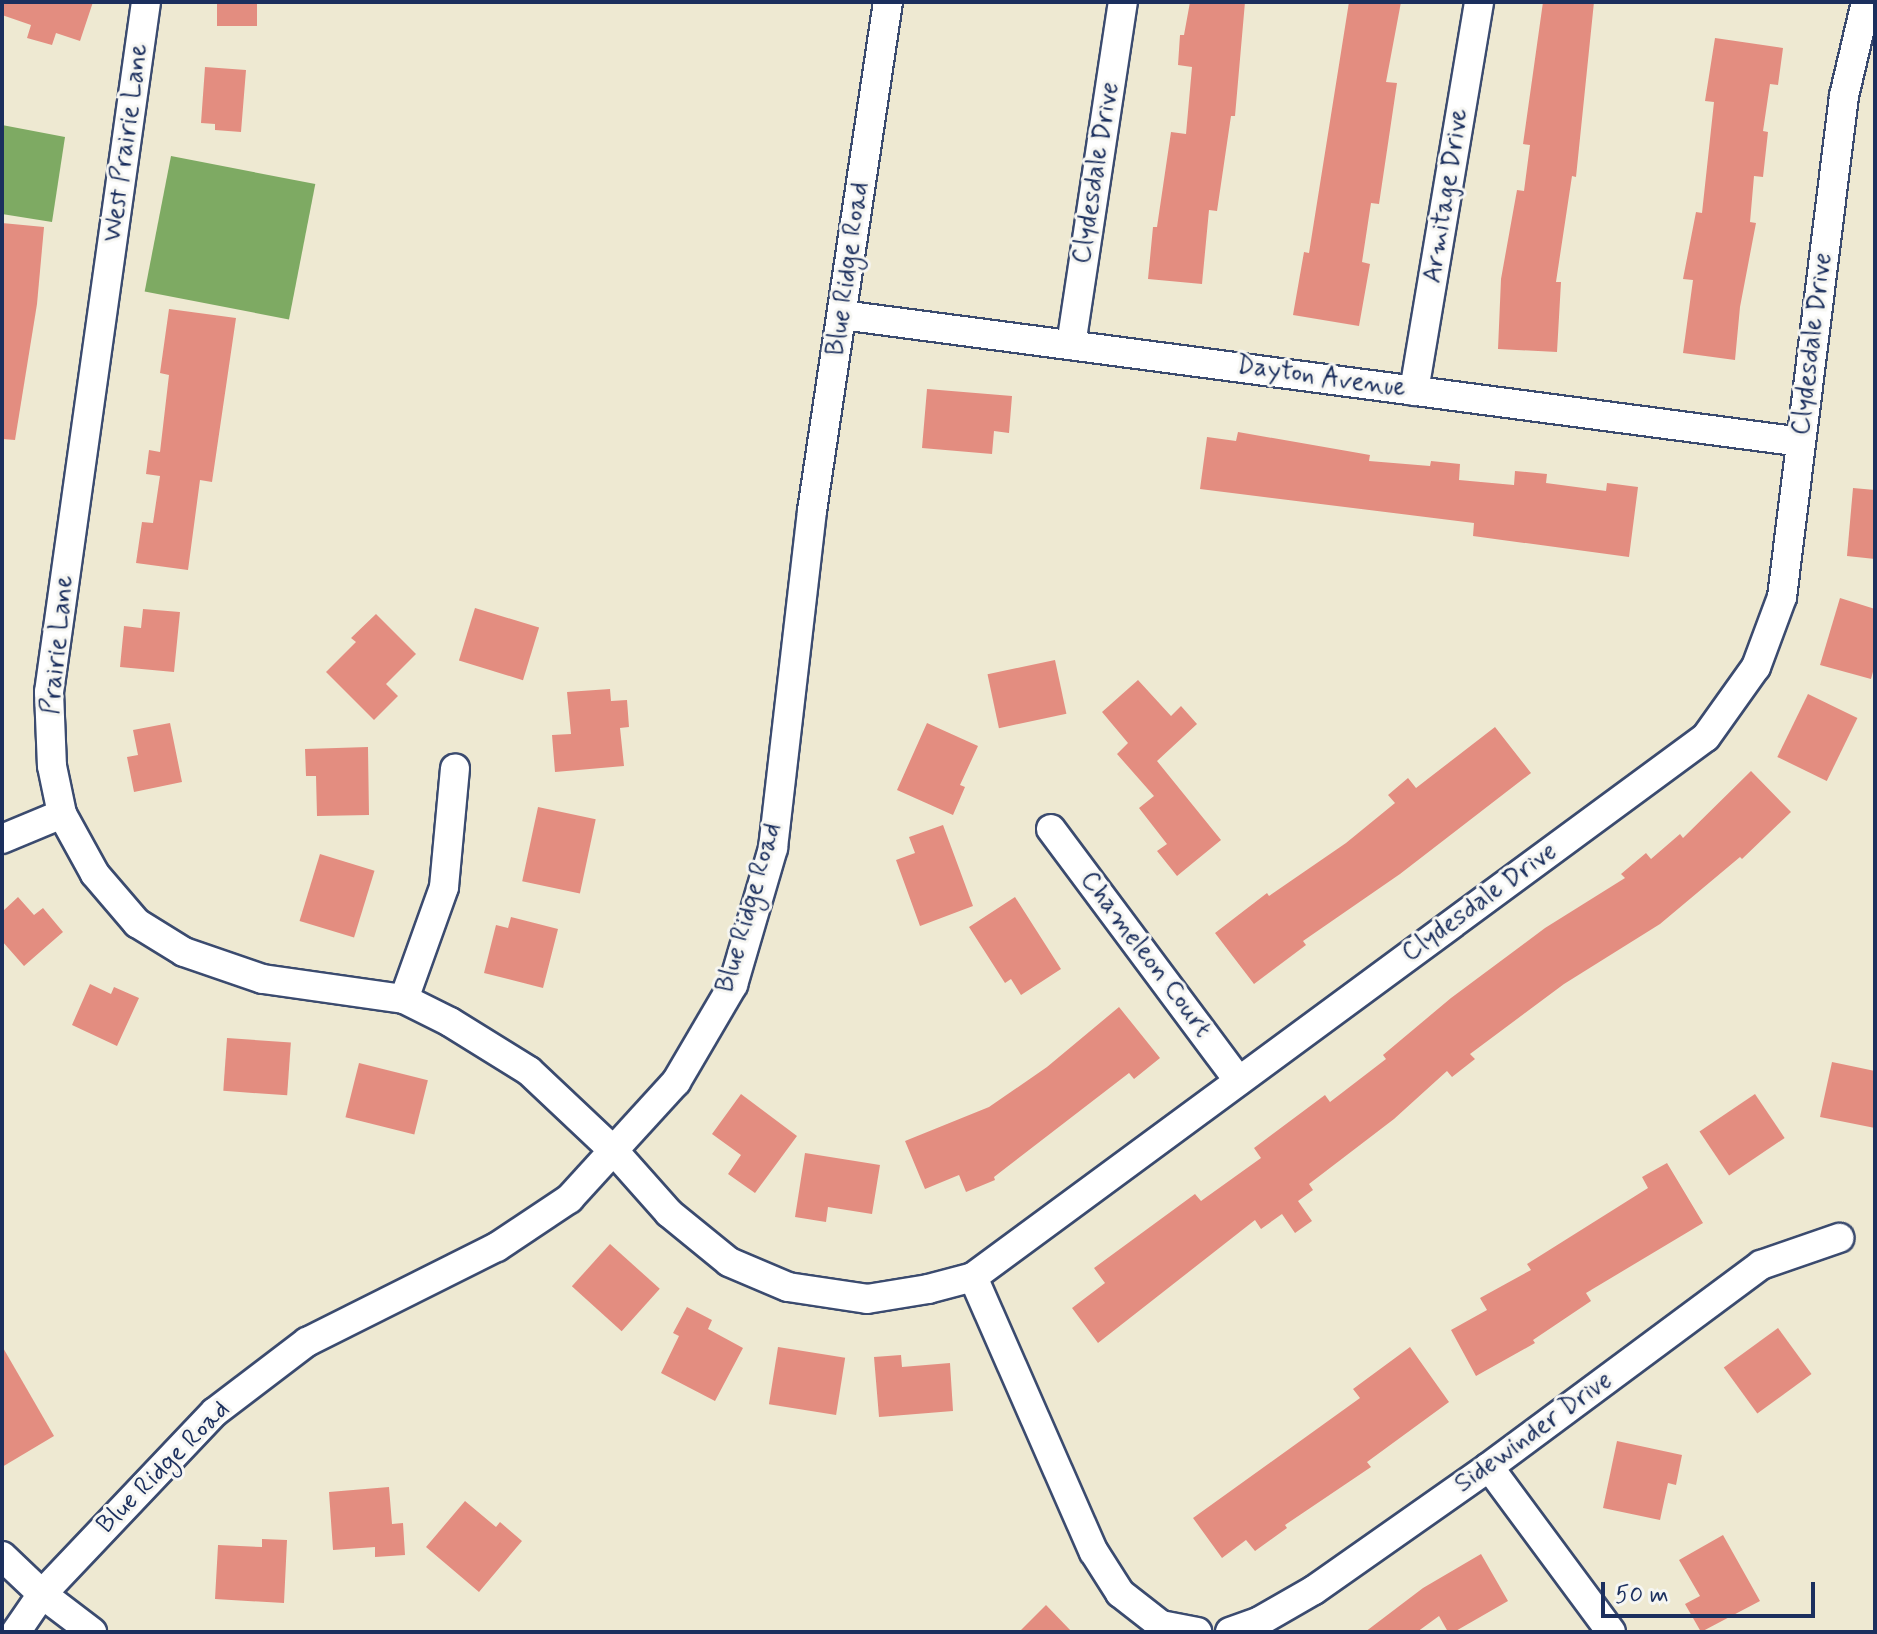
<!DOCTYPE html>
<style>
body{margin:0}
#map{position:relative;width:1877px;height:1634px;overflow:hidden;background:#eee9d2;font-family:Mynerve,sans-serif}
div>[style]{position:absolute}
.forest>*{inset:0;background:#7eaa63;transform-origin:0 0}
.building>*{inset:0;background:#e38d80;transform-origin:0 0}
.roads{filter:drop-shadow(2px 0 #3b4b6f) drop-shadow(-2px 0 #3b4b6f) drop-shadow(0 2px #3b4b6f) drop-shadow(0 -2px #3b4b6f)}
.minor>*{height:28px;margin:-14px;padding:0 14px;transform-origin:14px;border-radius:14px;background:#fff}
span{translate:-50% -50%;white-space:nowrap;text-align:center;line-height:1.15;-webkit-text-stroke:6px #f6f6f2;paint-order:stroke}
.street-label{font-size:26px;color:#1b2f5e}
.frame{position:absolute;inset:0;border:4px solid #1b2f5e;pointer-events:none}
.scale{position:absolute;left:1601px;top:1582px;width:214px;height:36px;box-sizing:border-box;border:4px solid #1b2f5e;border-top:0;padding-left:10px;font-size:24px;line-height:28px;white-space:nowrap;color:#1b2f5e;-webkit-text-stroke:6px #f6f6f2;paint-order:stroke}
</style>
<div id="map">
<div class="forest">
<div style="clip-path:polygon(2px 125px,65px 137px,52px 222px,2px 214px)"></div>
<div style="left:171px;top:156px;width:147px;height:138px;rotate:11deg"></div>
</div>
<div class="building">
<div style="clip-path:polygon(2px 2px,93px 2px,80px 41px,56px 33px,52px 45px,27px 38px,31px 25px,2px 15px)"></div>
<div style="left:217px;top:2px;width:40px;height:24px"></div>
<div style="clip-path:polygon(1190px 2px,1245px 2px,1235px 116px,1231px 116px,1217px 211px,1209px 210px,1202px 284px,1148px 279px,1153px 227px,1157px 227px,1171px 132px,1186px 134px,1192px 67px,1178px 65px,1180px 35px,1184px 35px)"></div>
<div style="clip-path:polygon(1349px 2px,1401px 2px,1386px 82px,1397px 83px,1379px 204px,1371px 203px,1362px 262px,1370px 264px,1359px 326px,1293px 315px,1304px 252px,1309px 253px)"></div>
<div style="clip-path:polygon(1543px 2px,1594px 2px,1576px 177px,1572px 176px,1556px 282px,1561px 282px,1557px 352px,1498px 349px,1501px 279px,1517px 190px,1524px 191px,1530px 145px,1523px 144px)"></div>
<div style="clip-path:polygon(1715px 38px,1783px 48px,1778px 85px,1770px 84px,1763px 131px,1768px 132px,1763px 177px,1754px 176px,1750px 222px,1756px 223px,1740px 307px,1735px 360px,1683px 353px,1693px 280px,1683px 279px,1696px 212px,1702px 213px,1714px 102px,1705px 101px)"></div>
<div style="clip-path:polygon(205px 67px,246px 70px,241px 132px,215px 130px,215px 124px,201px 123px)"></div>
<div style="clip-path:polygon(2px 223px,44px 227px,37px 304px,15px 440px,2px 439px)"></div>
<div style="clip-path:polygon(169px 309px,236px 318px,212px 482px,200px 480px,188px 570px,136px 563px,142px 522px,153px 523px,160px 476px,146px 474px,149px 450px,160px 452px,169px 375px,160px 373px)"></div>
<div style="clip-path:polygon(927px 389px,1012px 396px,1009px 433px,994px 431px,992px 454px,922px 448px)"></div>
<div style="clip-path:polygon(1238px 432px,1370px 455px,1369px 461px,1430px 466px,1431px 461px,1460px 464px,1459px 480px,1514px 485px,1515px 471px,1547px 474px,1546px 483px,1606px 491px,1607px 483px,1638px 487px,1629px 557px,1473px 536px,1474px 523px,1200px 489px,1207px 437px,1236px 441px)"></div>
<div style="clip-path:polygon(1853px 488px,1875px 490px,1875px 559px,1847px 556px)"></div>
<div style="clip-path:polygon(1840px 598px,1875px 609px,1875px 664px,1871px 679px,1820px 665px)"></div>
<div style="left:475px;top:608px;width:67px;height:55px;rotate:17deg"></div>
<div style="clip-path:polygon(143px 609px,180px 612px,174px 672px,120px 667px,124px 626px,141px 628px)"></div>
<div style="clip-path:polygon(376px 614px,416px 654px,386px 684px,398px 696px,374px 720px,326px 672px,356px 642px,351px 638px)"></div>
<div style="left:1055px;top:660px;width:55px;height:69px;rotate:78deg"></div>
<div style="clip-path:polygon(1138px 680px,1171px 716px,1181px 706px,1197px 724px,1157px 761px,1221px 840px,1177px 876px,1157px 851px,1167px 844px,1139px 808px,1154px 796px,1117px 754px,1128px 743px,1102px 712px)"></div>
<div style="clip-path:polygon(610px 689px,611px 701px,627px 700px,629px 727px,620px 728px,624px 766px,555px 772px,552px 735px,571px 734px,567px 692px)"></div>
<div style="left:1808px;top:694px;width:55px;height:70px;rotate:26deg"></div>
<div style="clip-path:polygon(170px 723px,182px 782px,134px 792px,127px 757px,138px 755px,133px 730px)"></div>
<div style="clip-path:polygon(927px 723px,978px 746px,960px 785px,965px 787px,953px 815px,897px 790px)"></div>
<div style="clip-path:polygon(1495px 727px,1531px 773px,1400px 874px,1303px 941px,1306px 945px,1254px 984px,1215px 933px,1267px 893px,1269px 896px,1346px 843px,1395px 803px,1388px 795px,1408px 778px,1416px 788px)"></div>
<div style="clip-path:polygon(368px 747px,369px 815px,317px 816px,316px 776px,306px 776px,305px 749px)"></div>
<div style="clip-path:polygon(1751px 771px,1791px 812px,1742px 859px,1740px 857px,1660px 924px,1564px 984px,1470px 1054px,1475px 1059px,1452px 1077px,1447px 1071px,1394px 1119px,1309px 1184px,1313px 1190px,1298px 1201px,1312px 1221px,1295px 1233px,1282px 1214px,1261px 1229px,1255px 1220px,1098px 1343px,1072px 1308px,1105px 1283px,1094px 1268px,1195px 1194px,1201px 1201px,1261px 1158px,1254px 1148px,1325px 1095px,1330px 1102px,1386px 1059px,1383px 1055px,1451px 998px,1545px 928px,1625px 878px,1621px 874px,1646px 853px,1651px 859px,1680px 834px,1683px 838px)"></div>
<div style="left:538px;top:807px;width:59px;height:76px;rotate:12deg"></div>
<div style="clip-path:polygon(943px 825px,973px 906px,920px 926px,896px 860px,915px 853px,909px 837px)"></div>
<div style="left:320px;top:854px;width:57px;height:70px;rotate:17deg"></div>
<div style="clip-path:polygon(18px 897px,34px 915px,43px 908px,63px 932px,24px 966px,2px 941px,2px 912px)"></div>
<div style="clip-path:polygon(1015px 897px,1061px 969px,1021px 995px,1011px 979px,1005px 983px,969px 927px)"></div>
<div style="clip-path:polygon(511px 917px,558px 929px,543px 988px,484px 973px,496px 925px,508px 928px)"></div>
<div style="clip-path:polygon(90px 984px,111px 994px,114px 987px,139px 998px,117px 1046px,72px 1025px)"></div>
<div style="clip-path:polygon(1119px 1007px,1160px 1058px,1134px 1079px,1129px 1073px,994px 1177px,995px 1180px,966px 1192px,959px 1175px,925px 1189px,905px 1141px,989px 1107px,1047px 1067px)"></div>
<div style="left:227px;top:1038px;width:64px;height:53px;rotate:4deg"></div>
<div style="clip-path:polygon(1832px 1062px,1875px 1071px,1875px 1128px,1820px 1117px)"></div>
<div style="left:359px;top:1063px;width:71px;height:56px;rotate:14deg"></div>
<div style="clip-path:polygon(741px 1094px,797px 1136px,755px 1193px,728px 1174px,741px 1155px,712px 1134px)"></div>
<div style="left:1755px;top:1094px;width:53px;height:67px;rotate:56deg"></div>
<div style="clip-path:polygon(805px 1153px,880px 1165px,872px 1214px,828px 1207px,826px 1222px,795px 1217px)"></div>
<div style="clip-path:polygon(1667px 1163px,1703px 1223px,1586px 1293px,1591px 1301px,1533px 1340px,1535px 1343px,1476px 1376px,1451px 1330px,1487px 1310px,1480px 1298px,1531px 1270px,1527px 1264px,1648px 1188px,1642px 1177px)"></div>
<div style="left:610px;top:1244px;width:67px;height:57px;rotate:42deg"></div>
<div style="clip-path:polygon(687px 1307px,712px 1320px,708px 1329px,743px 1348px,715px 1401px,661px 1373px,679px 1336px,673px 1333px)"></div>
<div style="left:1778px;top:1328px;width:57px;height:67px;rotate:54deg"></div>
<div style="clip-path:polygon(2px 1346px,54px 1436px,2px 1467px)"></div>
<div style="left:778px;top:1347px;width:68px;height:58px;rotate:9deg"></div>
<div style="clip-path:polygon(1410px 1347px,1449px 1402px,1367px 1462px,1371px 1467px,1285px 1525px,1287px 1528px,1255px 1551px,1246px 1540px,1222px 1558px,1193px 1518px,1360px 1398px,1353px 1389px)"></div>
<div style="clip-path:polygon(901px 1355px,902px 1367px,950px 1363px,953px 1411px,879px 1417px,874px 1357px)"></div>
<div style="clip-path:polygon(1617px 1441px,1682px 1455px,1676px 1485px,1668px 1483px,1660px 1520px,1603px 1508px)"></div>
<div style="clip-path:polygon(389px 1487px,392px 1524px,403px 1523px,405px 1555px,375px 1557px,375px 1547px,333px 1550px,329px 1492px)"></div>
<div style="clip-path:polygon(465px 1501px,496px 1527px,500px 1522px,522px 1541px,479px 1592px,426px 1547px)"></div>
<div style="clip-path:polygon(1723px 1535px,1760px 1601px,1701px 1632px,1685px 1604px,1700px 1596px,1679px 1560px)"></div>
<div style="clip-path:polygon(262px 1539px,287px 1540px,284px 1603px,215px 1599px,218px 1545px,262px 1547px)"></div>
<div style="clip-path:polygon(1481px 1554px,1508px 1601px,1454px 1632px,1448px 1632px,1439px 1616px,1417px 1632px,1365px 1632px,1423px 1588px)"></div>
<div style="clip-path:polygon(1046px 1605px,1072px 1632px,1019px 1632px)"></div>
</div>
<div class="roads">
<div class="minor">
<div style="left:146px;top:2px;width:697px;rotate:98deg"></div>
<div style="left:49px;top:692px;width:74px;rotate:87.7deg"></div>
<div style="left:52px;top:766px;width:49px;rotate:78.2deg"></div>
<div style="left:62px;top:814px;width:68px;rotate:61.2deg"></div>
<div style="left:95px;top:874px;width:65px;rotate:49.4deg"></div>
<div style="left:137px;top:923px;width:55px;rotate:31.7deg"></div>
<div style="left:184px;top:952px;width:83px;rotate:18.9deg"></div>
<div style="left:263px;top:979px;width:142px;rotate:8.1deg"></div>
<div style="left:404px;top:999px;width:51px;rotate:26.6deg"></div>
<div style="left:450px;top:1022px;width:93px;rotate:31.8deg"></div>
<div style="left:529px;top:1071px;width:117px;rotate:43.3deg"></div>
<div style="left:614px;top:1151px;width:83px;rotate:48.4deg"></div>
<div style="left:669px;top:1213px;width:77px;rotate:39.2deg"></div>
<div style="left:729px;top:1262px;width:64px;rotate:23deg"></div>
<div style="left:788px;top:1287px;width:80px;rotate:8.6deg"></div>
<div style="left:867px;top:1299px;width:62px;rotate:-9.3deg"></div>
<div style="left:928px;top:1289px;width:47px;rotate:-14.9deg"></div>
<div style="left:973px;top:1277px;width:910px;rotate:-36.38deg"></div>
<div style="left:1706px;top:737px;width:86px;rotate:-54.5deg"></div>
<div style="left:1756px;top:667px;width:75px;rotate:-69.6deg"></div>
<div style="left:1782px;top:597px;width:505px;rotate:-82.95deg"></div>
<div style="left:1844px;top:96px;width:97px;rotate:-76.8deg"></div>
<div style="left:842px;top:315px;width:967px;rotate:7.54deg"></div>
<div style="left:1071px;top:345px;width:347px;rotate:-81.4deg"></div>
<div style="left:1414px;top:391px;width:394px;rotate:-80.5deg"></div>
<div style="left:1051px;top:829px;width:314px;rotate:53.3deg"></div>
<div style="left:2px;top:839px;width:65px;rotate:-22.6deg"></div>
<div style="left:404px;top:999px;width:119px;rotate:-70.3deg"></div>
<div style="left:444px;top:887px;width:119px;rotate:-84.7deg"></div>
<div style="left:973px;top:1277px;width:300px;rotate:66.3deg"></div>
<div style="left:1094px;top:1552px;width:49px;rotate:57.6deg"></div>
<div style="left:1120px;top:1593px;width:52px;rotate:38deg"></div>
<div style="left:1161px;top:1625px;width:37px;rotate:11deg"></div>
<div style="left:1489px;top:1467px;width:205px;rotate:53.5deg"></div>
<div style="left:2px;top:1556px;width:55px;rotate:43.5deg"></div>
<div style="left:42px;top:1594px;width:63px;rotate:37.2deg"></div>
<div style="left:16px;top:1632px;width:46px;rotate:-55.6deg"></div>
<div style="left:42px;top:1594px;width:251px;rotate:-46.5deg"></div>
<div style="left:215px;top:1412px;width:116px;rotate:-37.3deg"></div>
<div style="left:307px;top:1342px;width:212px;rotate:-26.6deg"></div>
<div style="left:497px;top:1247px;width:87px;rotate:-33.7deg"></div>
<div style="left:569px;top:1199px;width:159px;rotate:-47.6deg"></div>
<div style="left:676px;top:1082px;width:113px;rotate:-59.6deg"></div>
<div style="left:733px;top:985px;width:143px;rotate:-73.7deg"></div>
<div style="left:773px;top:848px;width:339px;rotate:-83.4deg"></div>
<div style="left:812px;top:511px;width:515px;rotate:-81.51deg"></div>
<div style="left:1230px;top:1632px;width:32px;rotate:-20deg"></div>
<div style="left:1260px;top:1621px;width:62px;rotate:-29.9deg"></div>
<div style="left:1314px;top:1590px;width:214px;rotate:-35.1deg"></div>
<div style="left:1489px;top:1467px;width:339px;rotate:-36.6deg"></div>
<div style="left:1761px;top:1265px;width:83px;rotate:-19.1deg"></div>
</div>
</div>
<div class="street-label">
<span style="left:127px;top:143px;rotate:-82deg">West Prairie Lane</span>
<span style="left:1097px;top:173px;rotate:-81deg">Clydesdale Drive</span>
<span style="left:1447px;top:196px;rotate:-81deg">Armitage Drive</span>
<span style="left:849px;top:269px;rotate:-82deg">Blue Ridge Road</span>
<span style="left:1813px;top:344px;rotate:-83deg">Clydesdale Drive</span>
<span style="left:1321px;top:378px;rotate:8deg">Dayton Avenue</span>
<span style="left:59px;top:645px;rotate:-84deg">Prairie Lane</span>
<span style="left:1480px;top:903px;rotate:-36deg">Clydesdale Drive</span>
<span style="left:750px;top:908px;rotate:-74deg">Blue Ridge Road</span>
<span style="left:1145px;top:955px;rotate:53deg">Chameleon Court</span>
<span style="left:1534px;top:1433px;rotate:-36deg">Sidewinder Drive</span>
<span style="left:164px;top:1468px;rotate:-45deg">Blue Ridge Road</span>
</div>
<div class="frame"></div>
<div class="scale">50 m</div>
</div>
